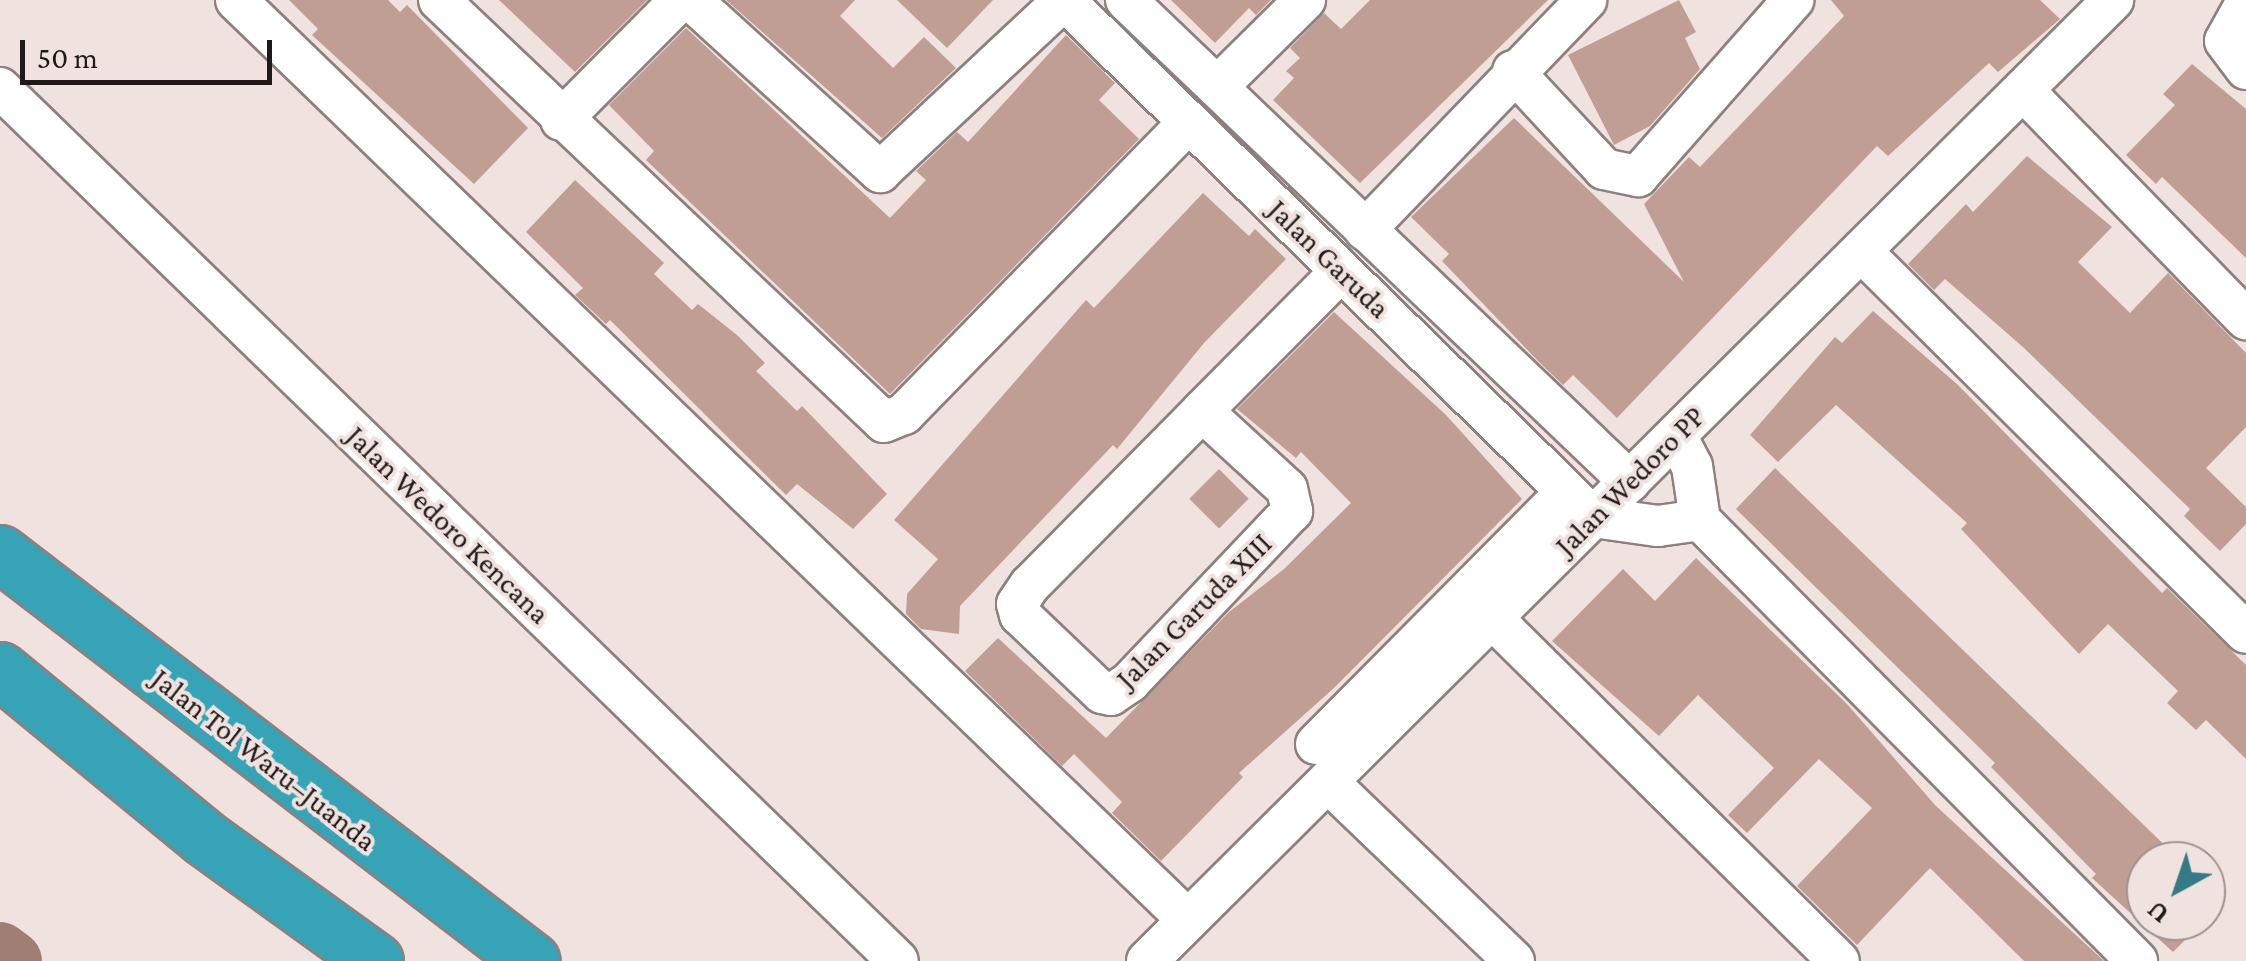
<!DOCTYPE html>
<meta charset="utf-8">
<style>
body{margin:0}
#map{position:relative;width:2246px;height:961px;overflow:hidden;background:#f0e2de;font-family:"Crimson Pro",serif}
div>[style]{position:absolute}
.river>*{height:60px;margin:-30px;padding:0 30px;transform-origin:30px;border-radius:30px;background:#a07e74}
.building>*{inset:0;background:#c19e93;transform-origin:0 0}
.roads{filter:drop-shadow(2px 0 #8d807d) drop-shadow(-2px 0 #8d807d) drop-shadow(0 2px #8d807d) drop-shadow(0 -2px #8d807d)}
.minor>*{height:40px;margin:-20px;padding:0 20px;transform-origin:20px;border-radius:20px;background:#fff}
.highway>*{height:55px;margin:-27.5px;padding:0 27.5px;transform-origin:27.5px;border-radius:27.5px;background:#37a3b6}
span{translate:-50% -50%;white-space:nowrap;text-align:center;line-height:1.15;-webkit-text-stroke:8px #f0e2de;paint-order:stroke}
.street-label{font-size:30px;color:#1f1a19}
.north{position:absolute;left:2126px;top:841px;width:100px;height:100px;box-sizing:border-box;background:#f0e2de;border:2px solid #9c928f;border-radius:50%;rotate:220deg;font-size:28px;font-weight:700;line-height:40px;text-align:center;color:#1f1a19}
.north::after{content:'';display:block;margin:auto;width:35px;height:45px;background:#357a87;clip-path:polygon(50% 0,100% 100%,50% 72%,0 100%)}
.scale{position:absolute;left:20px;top:40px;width:252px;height:45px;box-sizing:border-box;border:5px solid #1f1a19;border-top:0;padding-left:12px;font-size:30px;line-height:35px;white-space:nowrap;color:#1f1a19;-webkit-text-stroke:8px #f0e2de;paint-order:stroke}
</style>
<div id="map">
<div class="river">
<div style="left:0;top:952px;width:15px;rotate:37deg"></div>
</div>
<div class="building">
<div style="clip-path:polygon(289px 0,388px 0,400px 12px,407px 5px,528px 128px,474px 184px,312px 35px,318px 29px)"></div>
<div style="clip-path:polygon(499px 0,647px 0,575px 72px)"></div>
<div style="clip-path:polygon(726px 0,855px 0,840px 16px,893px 68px,924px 37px,956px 68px,882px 138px)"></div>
<div style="clip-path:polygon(897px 0,993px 0,947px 48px)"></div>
<div style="clip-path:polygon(1171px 0,1271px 0,1256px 15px,1249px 8px,1215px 43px)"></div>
<div style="clip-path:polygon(1370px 0,1548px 0,1360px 183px,1273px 100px,1294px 78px,1286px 71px,1300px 58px,1290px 48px,1324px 13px,1341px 29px)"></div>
<div style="clip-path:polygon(1679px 0,1696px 32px,1685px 38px,1700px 69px,1650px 126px,1614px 145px,1568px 55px)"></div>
<div style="clip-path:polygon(1831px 0,2040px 0,2060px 19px,1998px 72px,1989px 63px,1888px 156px,1877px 146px,1617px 418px,1573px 375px,1563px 385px,1538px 361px,1442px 261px,1449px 254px,1411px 217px,1514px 118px,1684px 282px,1644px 204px,1689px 157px,1700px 167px,1844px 16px)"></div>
<div style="clip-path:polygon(686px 28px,890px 218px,926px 180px,916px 171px,957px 132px,968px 142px,1066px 35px,1115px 83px,1099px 100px,1139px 139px,890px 394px,646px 160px,654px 151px,609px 105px)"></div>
<div style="clip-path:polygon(2192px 64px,2246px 109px,2246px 258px,2162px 177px,2156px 184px,2126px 155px,2175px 105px,2163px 94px)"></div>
<div style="clip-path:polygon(2027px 156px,2112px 227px,2078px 262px,2130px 313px,2168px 273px,2246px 353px,2246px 427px,2206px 468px,2246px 507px,2246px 524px,2220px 551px,2184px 516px,2190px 509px,2024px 348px,1945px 279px,1934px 290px,1908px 264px,1966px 204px,1973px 212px)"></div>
<div style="clip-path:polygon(575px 180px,664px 263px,654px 274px,692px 310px,698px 304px,737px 335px,765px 363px,756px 371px,797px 411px,802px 406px,887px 494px,853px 529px,797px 484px,786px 495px,610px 320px,606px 324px,575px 295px,583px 288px,526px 232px)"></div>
<div style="clip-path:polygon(1203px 193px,1249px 236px,1255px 229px,1286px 259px,1204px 343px,1117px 449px,1113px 445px,960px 606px,959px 634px,921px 629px,906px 614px,907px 594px,938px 559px,894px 520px,1086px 300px,1094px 308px)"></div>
<div style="clip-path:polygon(1873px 311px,1958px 385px,2162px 593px,2167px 588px,2246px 665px,2246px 759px,2206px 720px,2196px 730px,2167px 703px,2178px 691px,2108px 624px,2079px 654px,1961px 529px,1967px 523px,1836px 405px,1778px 462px,1750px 435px,1835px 337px,1842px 343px)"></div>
<div style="clip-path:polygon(1334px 312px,1446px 415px,1522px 499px,1334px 688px,1239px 773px,1243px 777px,1161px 861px,1112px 813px,1122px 802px,1074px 754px,1062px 766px,965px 671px,998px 638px,1106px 738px,1229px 612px,1284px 569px,1351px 503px,1301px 452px,1296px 458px,1237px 409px)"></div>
<div style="clip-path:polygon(1775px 468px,2181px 861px,2146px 861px,2146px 921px,2204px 921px,2173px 952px,2092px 878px,2096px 874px,1991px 767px,1995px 763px,1736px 509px)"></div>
<div style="left:1219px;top:469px;width:42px;height:42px;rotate:45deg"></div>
<div style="clip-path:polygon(1696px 558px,1847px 704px,1935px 805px,2104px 961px,2024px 961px,1930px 868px,1857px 945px,1797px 886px,1872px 808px,1819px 759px,1747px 833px,1728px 815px,1774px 768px,1698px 695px,1659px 736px,1552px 641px,1623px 569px,1655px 601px)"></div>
</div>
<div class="roads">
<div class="minor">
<div style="left:236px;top:0;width:1324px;rotate:44.02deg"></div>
<div style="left:439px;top:0;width:613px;rotate:43.48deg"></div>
<div style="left:884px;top:422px;width:22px;rotate:-22deg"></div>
<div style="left:904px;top:414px;width:408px;rotate:-45.7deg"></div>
<div style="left:691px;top:0;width:256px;rotate:42.3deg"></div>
<div style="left:880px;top:172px;width:252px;rotate:-43.1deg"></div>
<div style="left:1064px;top:0;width:740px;rotate:44.34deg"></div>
<div style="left:1593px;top:517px;width:66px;rotate:7.9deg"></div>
<div style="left:1658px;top:526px;width:42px;rotate:-8.1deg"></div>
<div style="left:1126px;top:0;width:697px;rotate:43.72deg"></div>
<div style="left:2246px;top:3px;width:43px;rotate:118.9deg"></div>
<div style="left:2225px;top:41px;width:35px;rotate:53deg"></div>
<div style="left:1513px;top:71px;width:134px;rotate:47.1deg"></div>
<div style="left:1604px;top:169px;width:35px;rotate:12deg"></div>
<div style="left:1638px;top:176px;width:235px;rotate:-48.6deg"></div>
<div style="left:1217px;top:87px;width:124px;rotate:-44.7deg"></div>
<div style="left:0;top:88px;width:1252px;rotate:44.19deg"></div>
<div style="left:2023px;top:90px;width:320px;rotate:45.8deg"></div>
<div style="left:561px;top:120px;width:169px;rotate:-45.2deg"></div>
<div style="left:1365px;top:230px;width:319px;rotate:-46.1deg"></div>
<div style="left:1861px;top:251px;width:542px;rotate:44.78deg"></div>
<div style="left:1202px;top:411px;width:115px;rotate:42.5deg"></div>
<div style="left:1287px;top:489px;width:23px;rotate:77deg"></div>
<div style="left:1292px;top:511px;width:236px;rotate:133.5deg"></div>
<div style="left:1130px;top:682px;width:23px;rotate:146deg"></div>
<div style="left:1111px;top:695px;width:9px;rotate:-167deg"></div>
<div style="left:1102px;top:693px;width:113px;rotate:-136.4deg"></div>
<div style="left:1020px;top:615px;width:11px;rotate:-105deg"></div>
<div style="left:1017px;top:604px;width:23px;rotate:-56deg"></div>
<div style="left:1030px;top:585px;width:245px;rotate:-45.3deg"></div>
<div style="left:1202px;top:411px;width:197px;rotate:-45.2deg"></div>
<div style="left:1676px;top:435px;width:35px;rotate:63deg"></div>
<div style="left:1692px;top:466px;width:55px;rotate:81.6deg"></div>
<div style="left:1700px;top:520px;width:621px;rotate:45.26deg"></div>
<div style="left:1492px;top:618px;width:488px;rotate:44.7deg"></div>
<div style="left:1316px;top:744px;width:355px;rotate:-45.2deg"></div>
<div style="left:1328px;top:782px;width:258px;rotate:43.9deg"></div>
<div style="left:1147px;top:961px;width:1363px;rotate:-44.85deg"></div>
</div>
<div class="highway">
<div style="left:0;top:553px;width:670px;rotate:37.49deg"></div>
<div style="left:0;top:670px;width:263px;rotate:39.4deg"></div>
<div style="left:203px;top:837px;width:212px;rotate:35.8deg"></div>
</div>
</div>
<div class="street-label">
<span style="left:1329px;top:259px;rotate:44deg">Jalan Garuda</span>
<span style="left:1630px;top:481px;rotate:-45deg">Jalan Wedoro PP</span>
<span style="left:448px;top:525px;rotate:44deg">Jalan Wedoro Kencana</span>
<span style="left:1194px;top:611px;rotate:-45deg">Jalan Garuda XIII</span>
<span style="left:264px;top:760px;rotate:38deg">Jalan Tol Waru–Juanda</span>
</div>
<div class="north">U</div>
<div class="scale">50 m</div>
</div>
